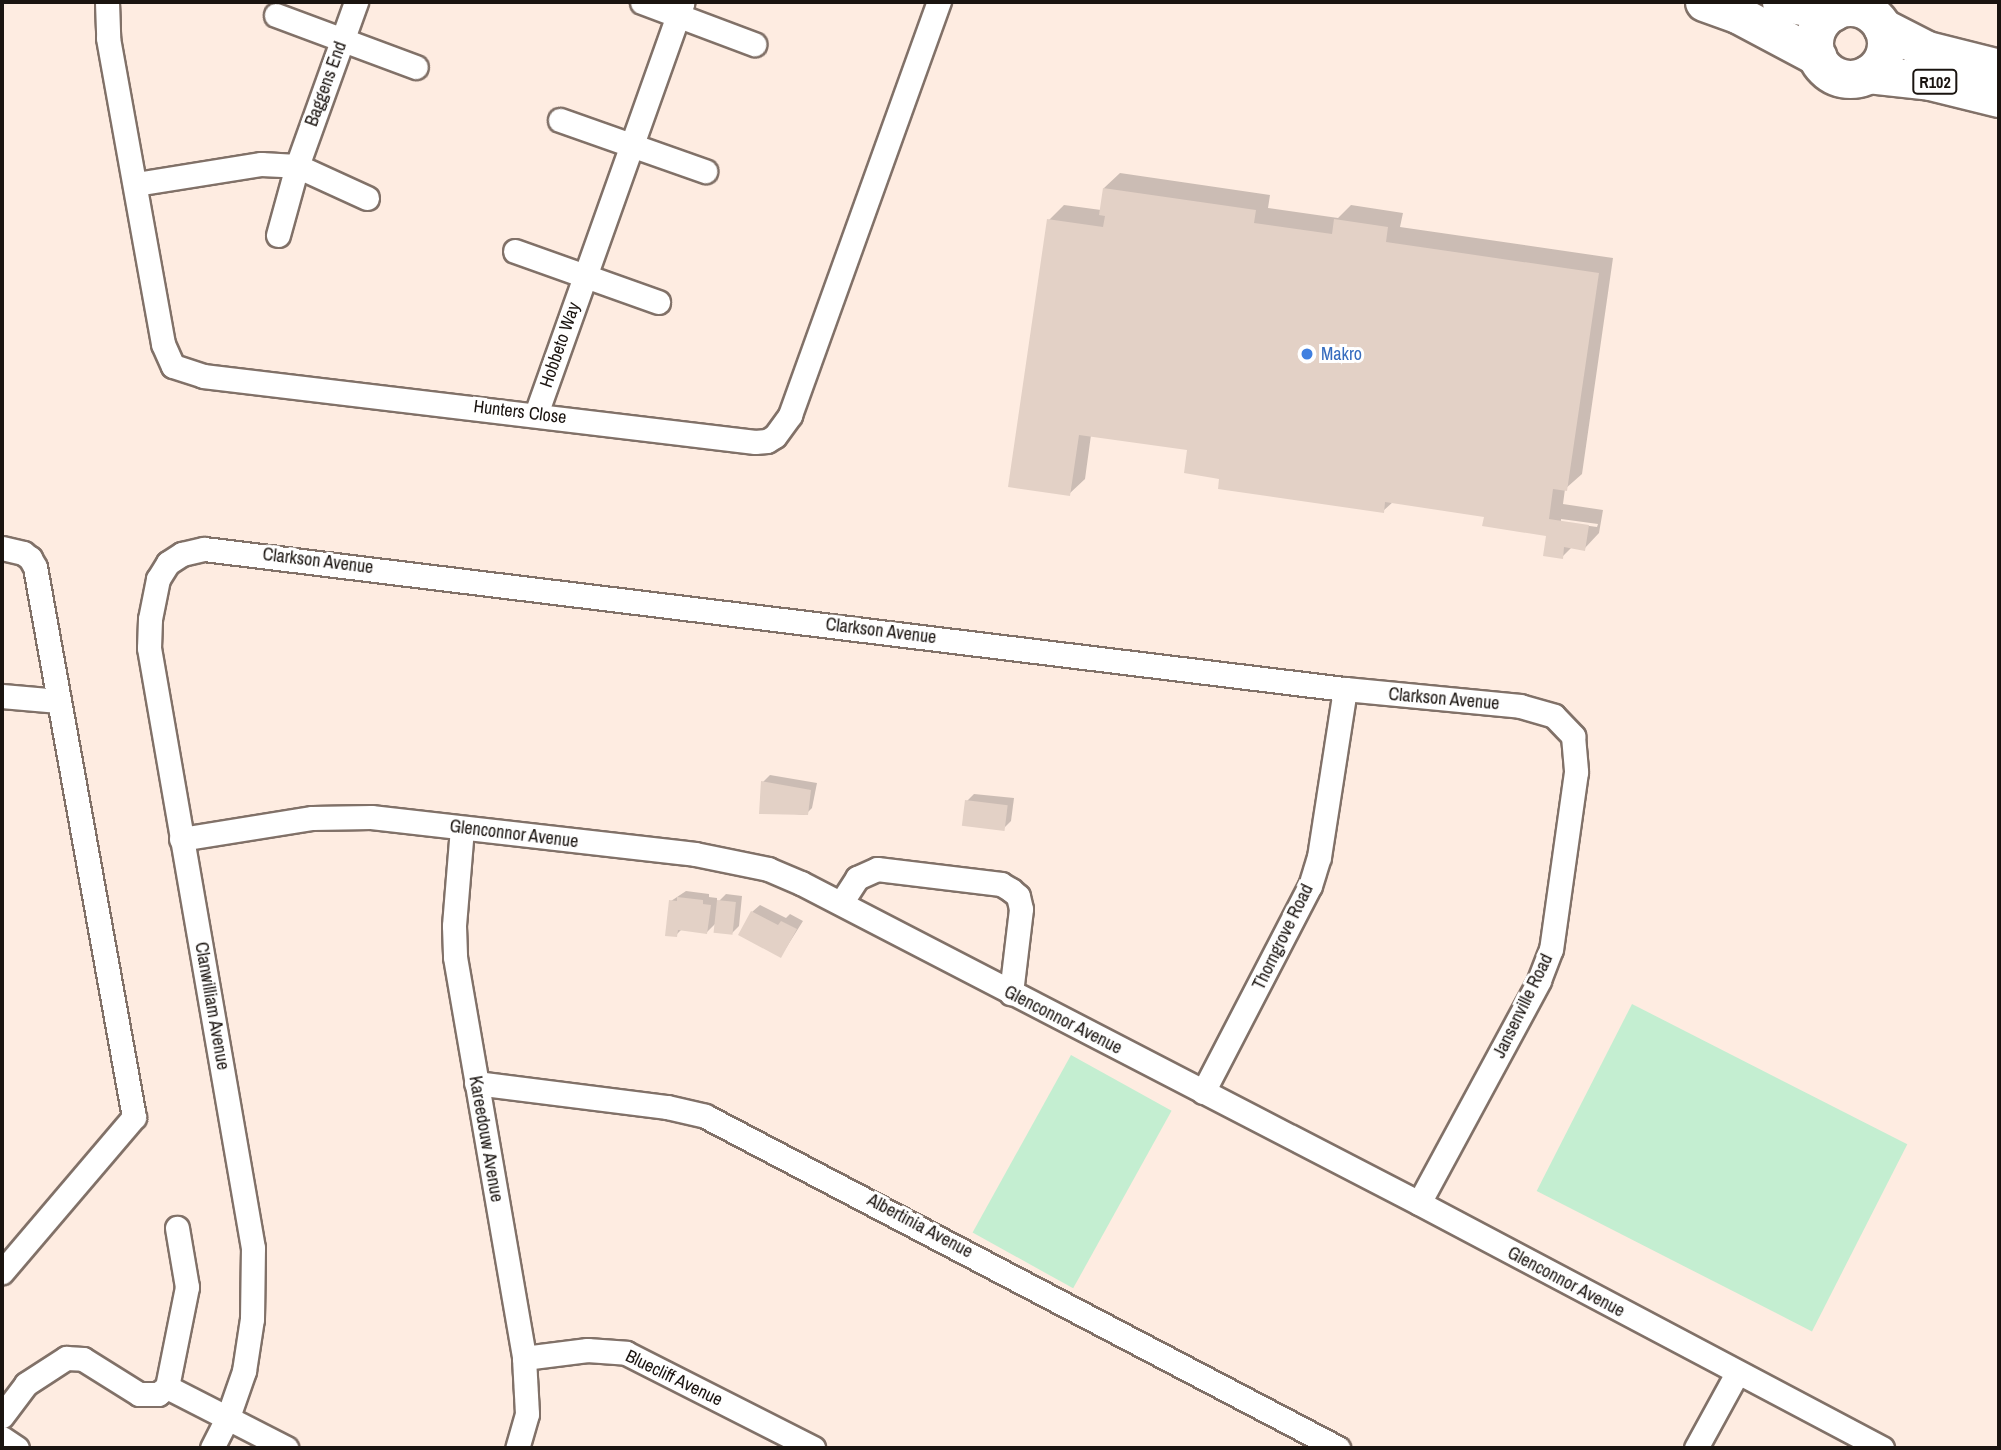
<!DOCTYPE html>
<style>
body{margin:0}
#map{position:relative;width:2001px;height:1450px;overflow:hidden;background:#feece1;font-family:"Archivo Narrow",sans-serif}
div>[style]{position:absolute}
.green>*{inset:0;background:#c4eed1;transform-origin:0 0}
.shadow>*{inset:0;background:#0003}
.building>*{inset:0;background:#e3d1c6;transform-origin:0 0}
.roads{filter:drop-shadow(2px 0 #817168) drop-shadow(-2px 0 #817168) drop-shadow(0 2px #817168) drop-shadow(0 -2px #817168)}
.minor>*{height:23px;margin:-11.5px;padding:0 11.5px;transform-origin:11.5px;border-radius:11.5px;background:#fff}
.primary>*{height:37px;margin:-18.5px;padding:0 18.5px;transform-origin:18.5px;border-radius:18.5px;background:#fff}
.primary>.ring{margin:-18.5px;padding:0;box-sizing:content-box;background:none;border:37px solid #fff;border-radius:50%}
.dots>*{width:19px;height:19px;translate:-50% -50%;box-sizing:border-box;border:4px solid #fff;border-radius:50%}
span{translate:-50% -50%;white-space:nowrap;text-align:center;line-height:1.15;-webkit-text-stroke:6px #fff;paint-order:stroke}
.shield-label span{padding:2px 5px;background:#fff;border:2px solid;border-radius:5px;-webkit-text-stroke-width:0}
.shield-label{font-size:16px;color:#1a1410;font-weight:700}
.street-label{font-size:18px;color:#1a1410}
.shop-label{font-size:18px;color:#366cbe}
.left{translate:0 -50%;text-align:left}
.frame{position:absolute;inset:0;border:4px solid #1a1410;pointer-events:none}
</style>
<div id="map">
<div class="green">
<div style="left:1632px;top:1004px;width:309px;height:210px;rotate:27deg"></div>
<div style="left:1071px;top:1055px;width:115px;height:203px;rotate:29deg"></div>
</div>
<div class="shadow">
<div style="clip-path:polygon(evenodd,1120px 173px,1270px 195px,1268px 208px,1338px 218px,1351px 205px,1403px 213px,1400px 227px,1613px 258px,1582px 474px,1565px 489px,1563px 504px,1603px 510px,1599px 533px,1584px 549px,1572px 547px,1562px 557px,1548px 534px,1486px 515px,1393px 502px,1383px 511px,1221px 477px,1189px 449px,1091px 435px,1085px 479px,1069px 494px,1049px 220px,1064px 205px,1101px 210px,1104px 188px,1120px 173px,1561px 519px,1598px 524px,1597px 527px,1561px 522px,1561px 519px)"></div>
<div style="clip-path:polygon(770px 775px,817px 783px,812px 808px,805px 815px,761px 811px,763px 782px)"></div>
<div style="clip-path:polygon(974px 794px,1014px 798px,1011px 821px,1004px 828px,967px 801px)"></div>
<div style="clip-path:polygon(686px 891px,709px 894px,709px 897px,717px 898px,717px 903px,726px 894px,742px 896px,739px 926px,732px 933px,716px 923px,707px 932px,682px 929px,676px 935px,671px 901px)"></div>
<div style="clip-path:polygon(760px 905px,786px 918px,790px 914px,803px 921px,781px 956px,752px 912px)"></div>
</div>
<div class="building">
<div style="clip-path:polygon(1103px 188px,1256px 210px,1254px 223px,1332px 234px,1334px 219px,1388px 227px,1386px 242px,1599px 273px,1567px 491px,1553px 489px,1549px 519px,1589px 525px,1585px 551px,1564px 547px,1563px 559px,1543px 556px,1546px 536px,1482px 526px,1484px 517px,1385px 502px,1384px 513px,1218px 489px,1219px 479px,1184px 473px,1187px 450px,1079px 435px,1070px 496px,1008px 487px,1047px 219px,1103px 227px,1105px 216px,1099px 215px)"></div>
<div style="clip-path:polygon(761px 781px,811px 790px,808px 815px,759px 814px)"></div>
<div style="left:965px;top:800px;width:43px;height:26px;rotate:7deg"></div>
<div style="clip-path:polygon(677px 897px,703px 900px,703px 904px,711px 905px,707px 934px,678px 930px,677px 937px,665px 936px,669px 900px,677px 901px)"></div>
<div style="left:717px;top:900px;width:19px;height:33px;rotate:6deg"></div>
<div style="clip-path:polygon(751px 911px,778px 925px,781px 921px,797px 929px,781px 958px,738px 935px)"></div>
</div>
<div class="roads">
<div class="minor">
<div style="left:107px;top:2px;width:36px;rotate:88deg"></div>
<div style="left:108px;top:38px;width:311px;rotate:79.8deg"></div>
<div style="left:163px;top:344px;width:24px;rotate:66deg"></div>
<div style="left:173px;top:366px;width:32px;rotate:18deg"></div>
<div style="left:203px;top:376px;width:556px;rotate:6.82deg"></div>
<div style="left:755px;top:442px;width:12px;rotate:-5deg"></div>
<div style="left:767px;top:441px;width:9px;rotate:-32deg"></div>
<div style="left:775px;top:436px;width:26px;rotate:-54deg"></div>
<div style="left:790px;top:415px;width:439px;rotate:-70.2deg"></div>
<div style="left:642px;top:2px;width:120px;rotate:20.6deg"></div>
<div style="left:1868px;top:2px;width:11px;rotate:85deg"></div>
<div style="left:276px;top:15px;width:149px;rotate:20.4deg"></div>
<div style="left:560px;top:120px;width:154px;rotate:19.4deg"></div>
<div style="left:136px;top:184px;width:127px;rotate:-9.1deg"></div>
<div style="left:261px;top:164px;width:36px;rotate:3deg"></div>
<div style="left:297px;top:166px;width:77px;rotate:24.6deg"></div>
<div style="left:278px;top:235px;width:72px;rotate:-74.6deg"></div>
<div style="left:297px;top:166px;width:174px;rotate:-70.2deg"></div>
<div style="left:515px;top:251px;width:152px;rotate:19.6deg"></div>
<div style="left:536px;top:414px;width:437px;rotate:-70.4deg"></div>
<div style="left:2px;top:548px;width:22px;rotate:13deg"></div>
<div style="left:23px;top:553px;width:9px;rotate:36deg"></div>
<div style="left:30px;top:558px;width:10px;rotate:61deg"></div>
<div style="left:35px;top:567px;width:559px;rotate:79.8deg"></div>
<div style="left:134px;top:1117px;width:204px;rotate:130.4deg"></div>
<div style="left:2px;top:696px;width:57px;rotate:5deg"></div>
<div style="left:462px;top:828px;width:98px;rotate:94.7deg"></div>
<div style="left:454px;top:926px;width:31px;rotate:88deg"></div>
<div style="left:455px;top:957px;width:407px;rotate:80.2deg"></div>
<div style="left:524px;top:1358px;width:56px;rotate:86.9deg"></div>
<div style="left:527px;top:1414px;width:35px;rotate:106deg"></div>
<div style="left:181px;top:839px;width:133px;rotate:-9.1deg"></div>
<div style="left:312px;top:818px;width:59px;rotate:-1deg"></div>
<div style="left:371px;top:817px;width:326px;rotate:6.5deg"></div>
<div style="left:695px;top:854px;width:75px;rotate:11.6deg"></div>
<div style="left:768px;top:869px;width:36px;rotate:23deg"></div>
<div style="left:801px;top:883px;width:696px;rotate:27.38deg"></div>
<div style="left:1419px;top:1203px;width:524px;rotate:27.89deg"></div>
<div style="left:841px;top:903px;width:30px;rotate:-57deg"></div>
<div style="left:857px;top:878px;width:22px;rotate:-24deg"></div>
<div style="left:877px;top:869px;width:125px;rotate:6.9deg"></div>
<div style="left:1001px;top:884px;width:12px;rotate:31deg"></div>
<div style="left:1011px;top:890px;width:9px;rotate:41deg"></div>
<div style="left:1018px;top:896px;width:13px;rotate:77deg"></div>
<div style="left:1021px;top:909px;width:85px;rotate:96.8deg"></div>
<div style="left:476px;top:1083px;width:193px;rotate:7.2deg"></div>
<div style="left:667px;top:1107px;width:39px;rotate:13deg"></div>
<div style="left:705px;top:1116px;width:715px;rotate:27.68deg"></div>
<div style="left:1203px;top:1092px;width:232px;rotate:-62.6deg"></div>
<div style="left:1310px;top:886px;width:30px;rotate:-73deg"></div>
<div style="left:1319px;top:857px;width:170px;rotate:-81.2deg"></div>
<div style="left:524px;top:1358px;width:64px;rotate:-7.2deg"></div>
<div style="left:587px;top:1350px;width:39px;rotate:4deg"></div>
<div style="left:626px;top:1353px;width:210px;rotate:26.9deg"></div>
<div style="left:167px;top:1387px;width:134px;rotate:27.1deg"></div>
<div style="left:2px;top:1416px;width:40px;rotate:-53deg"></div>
<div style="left:26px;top:1384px;width:48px;rotate:-33deg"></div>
<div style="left:66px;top:1358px;width:17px;rotate:3deg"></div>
<div style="left:83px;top:1359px;width:66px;rotate:32deg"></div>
<div style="left:139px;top:1394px;width:19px"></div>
<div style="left:158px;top:1394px;width:11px;rotate:-38deg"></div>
<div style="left:167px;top:1387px;width:102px;rotate:-78.7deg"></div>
<div style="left:187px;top:1287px;width:60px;rotate:-99.6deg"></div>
<div style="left:2px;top:1438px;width:18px;rotate:34deg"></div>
<div style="left:212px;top:1448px;width:35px;rotate:-63deg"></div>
<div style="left:228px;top:1417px;width:49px;rotate:-70.8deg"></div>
<div style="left:244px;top:1371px;width:53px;rotate:-81.3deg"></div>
<div style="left:252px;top:1319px;width:71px;rotate:-89.2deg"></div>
<div style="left:253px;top:1248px;width:609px;rotate:-99.83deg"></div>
<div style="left:149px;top:648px;width:29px;rotate:-88deg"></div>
<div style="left:150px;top:619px;width:41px;rotate:-78.7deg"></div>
<div style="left:158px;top:579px;width:19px;rotate:-58deg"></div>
<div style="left:168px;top:563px;width:17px;rotate:-33deg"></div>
<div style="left:182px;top:554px;width:23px;rotate:-13deg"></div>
<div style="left:204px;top:549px;width:1150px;rotate:7deg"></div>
<div style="left:1345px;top:689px;width:176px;rotate:5.5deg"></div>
<div style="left:1520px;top:706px;width:35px;rotate:16deg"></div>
<div style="left:1554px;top:716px;width:28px;rotate:46deg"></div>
<div style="left:1573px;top:736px;width:36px;rotate:85deg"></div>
<div style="left:1576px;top:772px;width:179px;rotate:98deg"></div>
<div style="left:1551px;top:949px;width:34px;rotate:111deg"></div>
<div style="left:1539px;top:981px;width:252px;rotate:118.4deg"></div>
<div style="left:1696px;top:1448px;width:85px;rotate:-61.3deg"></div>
</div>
<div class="primary">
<div style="left:1704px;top:2px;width:37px;rotate:20deg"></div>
<div style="left:1739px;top:15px;width:89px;rotate:28deg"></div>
<div style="left:1781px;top:2px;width:53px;rotate:10.9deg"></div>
<div class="ring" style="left:1814px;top:7px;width:35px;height:35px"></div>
<div style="left:1882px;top:27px;width:51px;rotate:27.1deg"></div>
<div style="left:1927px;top:50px;width:74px;rotate:14deg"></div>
<div style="left:1868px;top:74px;width:62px;rotate:6.4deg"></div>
<div style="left:1930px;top:81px;width:71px;rotate:13.8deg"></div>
</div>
</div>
<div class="dots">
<div style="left:1307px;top:354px;background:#3f7fe0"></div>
</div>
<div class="shield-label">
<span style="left:1935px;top:82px">R102</span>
</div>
<div class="street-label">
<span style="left:326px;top:84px;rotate:-70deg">Baggens End</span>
<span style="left:560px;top:345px;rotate:-71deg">Hobbeto Way</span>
<span style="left:520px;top:412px;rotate:7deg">Hunters Close</span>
<span style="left:318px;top:561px;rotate:7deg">Clarkson Avenue</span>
<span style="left:881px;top:631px;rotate:7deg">Clarkson Avenue</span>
<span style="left:1444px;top:699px;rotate:5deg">Clarkson Avenue</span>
<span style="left:514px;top:834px;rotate:7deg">Glenconnor Avenue</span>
<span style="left:1283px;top:937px;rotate:-64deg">Thorngrove Road</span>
<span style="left:212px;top:1006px;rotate:80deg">Clanwilliam Avenue</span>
<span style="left:1523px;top:1006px;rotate:-64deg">Jansenville Road</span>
<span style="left:1063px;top:1020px;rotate:27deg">Glenconnor Avenue</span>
<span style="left:486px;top:1139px;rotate:80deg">Kareedouw Avenue</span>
<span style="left:920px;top:1226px;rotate:28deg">Albertinia Avenue</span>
<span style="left:1566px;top:1282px;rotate:28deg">Glenconnor Avenue</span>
<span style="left:674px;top:1378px;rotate:26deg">Bluecliff Avenue</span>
</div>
<div class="shop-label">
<span class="left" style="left:1321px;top:354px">Makro</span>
</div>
<div class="frame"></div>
</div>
